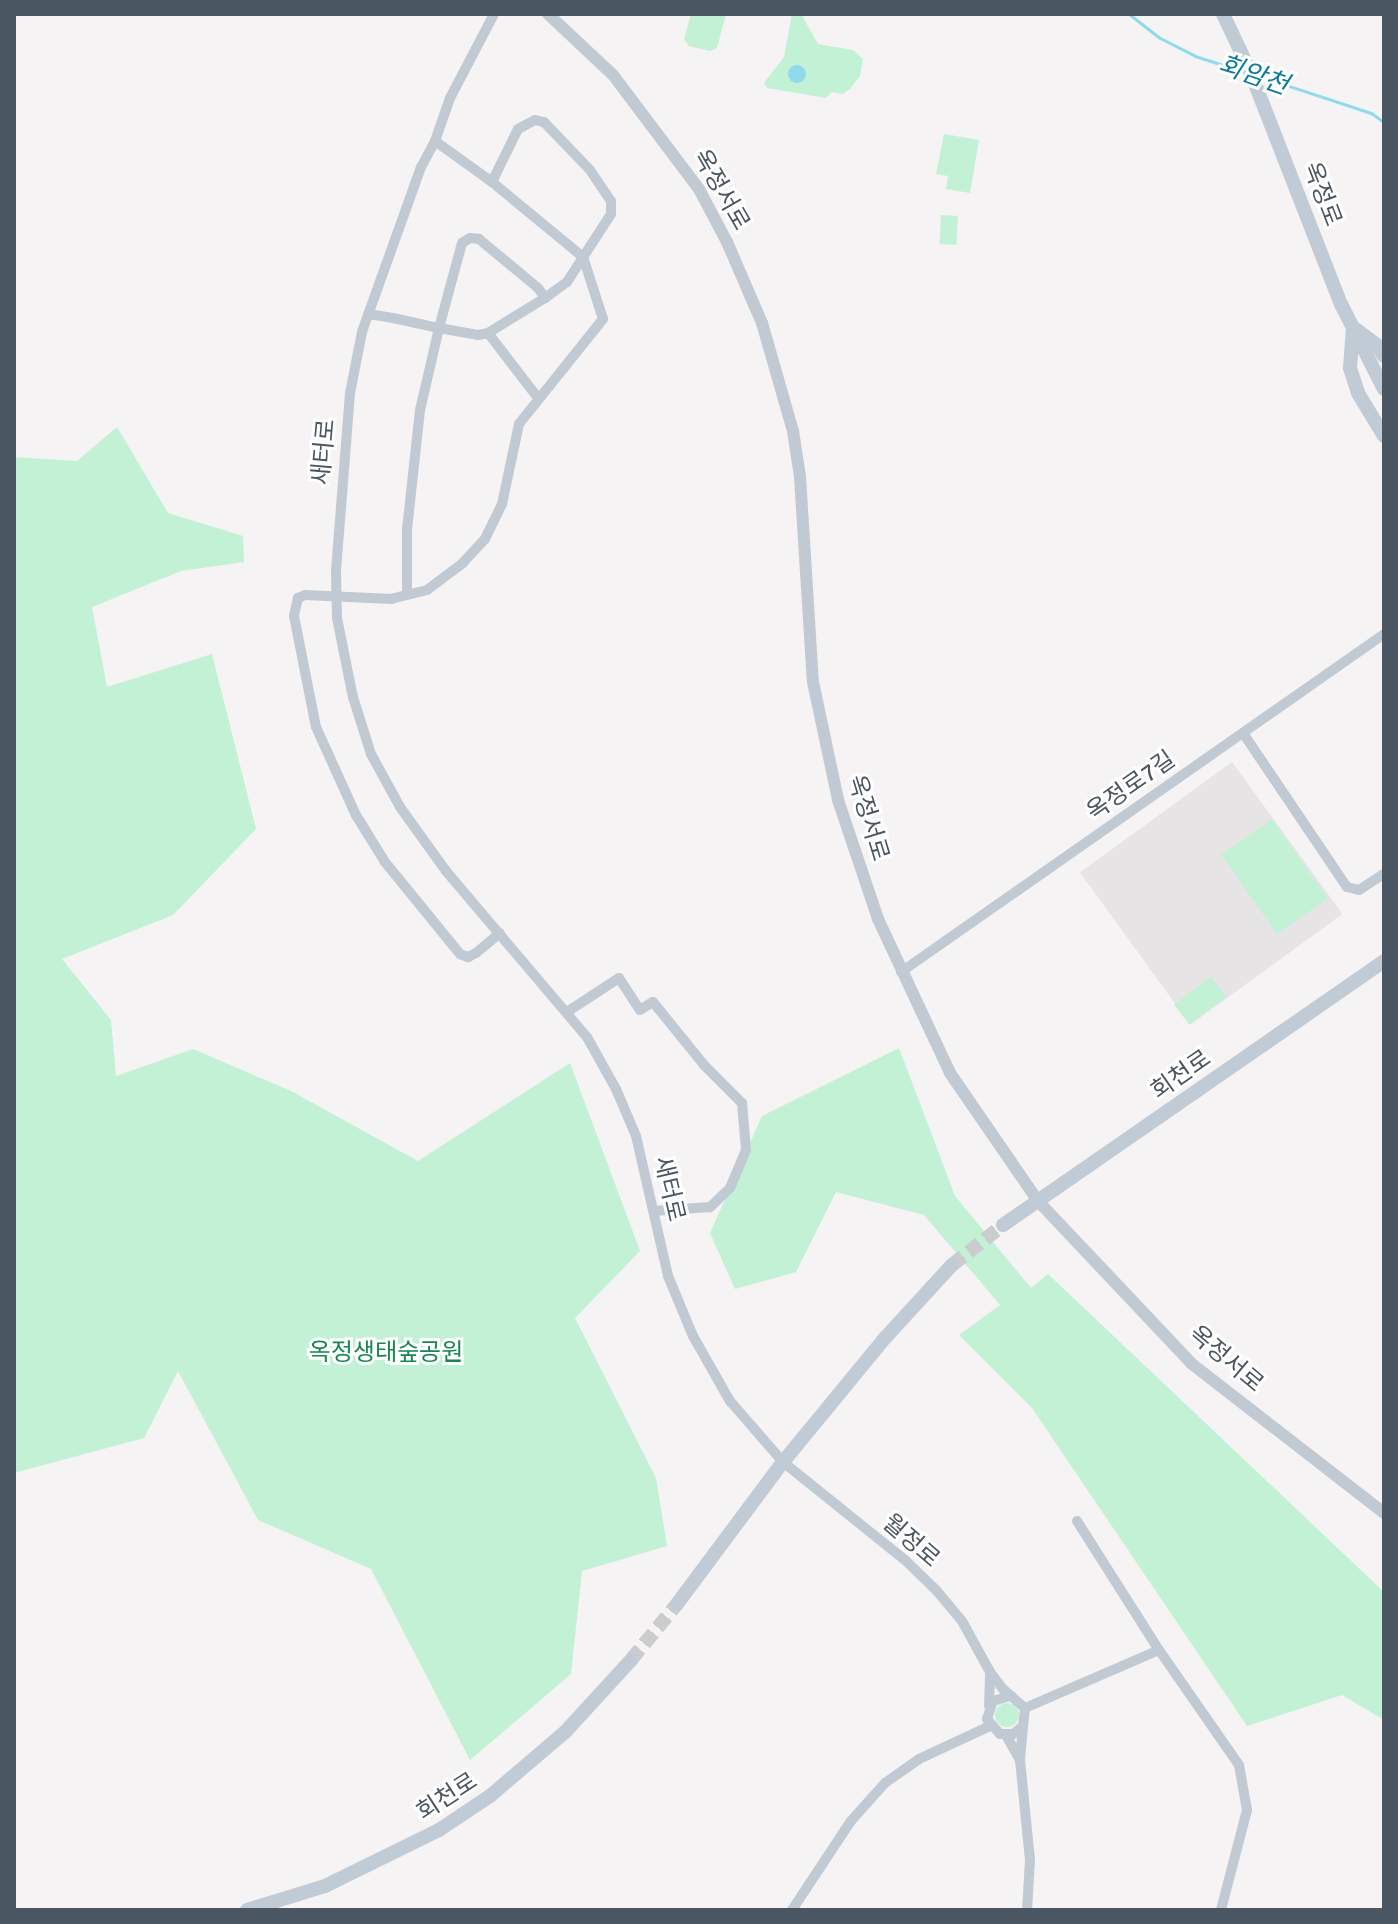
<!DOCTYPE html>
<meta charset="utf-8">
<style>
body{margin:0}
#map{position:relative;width:1398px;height:1924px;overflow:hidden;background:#f5f3f3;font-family:Signika,"Noto Sans KR",sans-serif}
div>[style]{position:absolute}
.education>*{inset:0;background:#e6e4e5;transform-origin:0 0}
.green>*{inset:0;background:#c3f1d5;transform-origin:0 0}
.round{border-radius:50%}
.water>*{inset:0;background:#90daee}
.stream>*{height:3px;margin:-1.5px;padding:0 1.5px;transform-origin:1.5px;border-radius:1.5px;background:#90daee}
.secondary-tunnel>*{height:14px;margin-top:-7px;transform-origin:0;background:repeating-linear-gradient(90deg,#caccce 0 14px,transparent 0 21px)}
.minor>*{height:10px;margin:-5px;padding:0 5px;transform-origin:5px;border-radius:5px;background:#c1cad2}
.tertiary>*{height:12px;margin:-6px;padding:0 6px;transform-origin:6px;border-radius:6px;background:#c1cad2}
.secondary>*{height:14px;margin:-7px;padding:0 7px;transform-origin:7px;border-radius:7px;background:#c1cbd6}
span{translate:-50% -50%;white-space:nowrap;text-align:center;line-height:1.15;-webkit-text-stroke:6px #fff;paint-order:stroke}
.street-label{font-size:24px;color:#4a5661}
.park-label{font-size:24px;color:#17864f}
.water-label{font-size:26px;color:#0c7c9b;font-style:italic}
.frame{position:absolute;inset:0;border:16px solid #4a5661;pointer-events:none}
</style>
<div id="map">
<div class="education">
<div style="left:1232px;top:762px;width:188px;height:188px;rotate:54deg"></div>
</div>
<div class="green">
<div style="clip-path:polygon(691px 14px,726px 14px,717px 48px,710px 51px,689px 46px,684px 39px)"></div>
<div style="clip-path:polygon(792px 14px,801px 14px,818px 44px,853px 50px,863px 59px,860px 76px,850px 89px,842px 94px,832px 92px,826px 98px,767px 88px,764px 83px,784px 57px)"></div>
<div style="clip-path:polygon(944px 134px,979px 140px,970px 193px,946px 189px,948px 176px,936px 174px)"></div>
<div style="left:941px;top:215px;width:17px;height:29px;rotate:3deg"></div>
<div style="clip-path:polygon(117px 427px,168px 513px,243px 536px,244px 562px,181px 571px,92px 607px,107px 687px,212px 654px,256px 829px,173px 915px,62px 959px,111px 1020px,116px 1076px,193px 1049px,291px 1091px,418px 1161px,570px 1063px,640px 1251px,575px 1318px,656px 1478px,667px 1546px,582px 1571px,571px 1674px,470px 1760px,371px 1569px,258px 1520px,178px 1371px,144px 1438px,14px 1473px,14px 457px,77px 461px)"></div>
<div style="left:1272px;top:819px;width:97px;height:62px;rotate:55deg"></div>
<div style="left:1211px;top:977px;width:25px;height:46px;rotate:53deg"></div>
<div style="clip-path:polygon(899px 1048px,955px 1196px,1031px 1288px,1048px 1274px,1384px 1592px,1384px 1720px,1342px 1695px,1247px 1726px,1032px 1408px,959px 1335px,1000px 1305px,924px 1215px,836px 1192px,796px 1272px,735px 1289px,710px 1233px,762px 1116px)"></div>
<div class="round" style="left:995px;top:1703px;width:24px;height:24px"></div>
</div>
<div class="water">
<div class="round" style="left:788px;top:65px;width:18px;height:18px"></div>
</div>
<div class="stream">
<div style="left:1129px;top:14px;width:39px;rotate:38deg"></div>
<div style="left:1160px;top:38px;width:39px;rotate:27deg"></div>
<div style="left:1195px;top:56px;width:52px;rotate:17.7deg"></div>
<div style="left:1256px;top:75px;width:121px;rotate:18.3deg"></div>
<div style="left:1371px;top:113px;width:16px;rotate:35deg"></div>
</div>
<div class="secondary-tunnel">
<div style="left:952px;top:1265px;width:65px;rotate:-38.1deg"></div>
<div style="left:631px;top:1660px;width:72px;rotate:-50.6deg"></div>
</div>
<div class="minor">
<div style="left:494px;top:14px;width:95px;rotate:117.6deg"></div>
<div style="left:450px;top:98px;width:46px;rotate:109.2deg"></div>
<div style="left:435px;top:141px;width:30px;rotate:118deg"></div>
<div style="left:421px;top:167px;width:175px;rotate:109.7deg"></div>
<div style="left:362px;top:332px;width:62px;rotate:101.1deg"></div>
<div style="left:350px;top:393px;width:180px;rotate:94.5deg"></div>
<div style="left:336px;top:572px;width:46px;rotate:88.8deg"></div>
<div style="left:337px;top:618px;width:81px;rotate:78.6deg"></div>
<div style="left:353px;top:697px;width:60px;rotate:72.5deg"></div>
<div style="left:371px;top:754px;width:60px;rotate:61.3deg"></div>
<div style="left:400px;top:807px;width:79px;rotate:54.3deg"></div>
<div style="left:446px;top:871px;width:218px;rotate:49.7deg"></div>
<div style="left:587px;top:1037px;width:60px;rotate:60.9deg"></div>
<div style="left:616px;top:1089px;width:51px;rotate:66.9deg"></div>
<div style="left:636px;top:1136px;width:144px;rotate:77.1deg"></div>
<div style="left:668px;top:1276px;width:65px;rotate:67.4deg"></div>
<div style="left:693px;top:1336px;width:75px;rotate:60.4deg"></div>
<div style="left:730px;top:1401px;width:81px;rotate:49deg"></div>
<div style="left:783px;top:1462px;width:158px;rotate:38.8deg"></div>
<div style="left:906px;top:1561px;width:42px;rotate:44deg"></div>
<div style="left:936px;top:1590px;width:40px;rotate:50deg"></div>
<div style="left:962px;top:1621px;width:58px;rotate:61.2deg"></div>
<div style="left:435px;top:141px;width:70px;rotate:35.7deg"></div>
<div style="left:492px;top:182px;width:118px;rotate:39.5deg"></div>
<div style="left:583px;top:257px;width:65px;rotate:72.1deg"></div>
<div style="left:603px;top:319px;width:134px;rotate:128.7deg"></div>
<div style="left:519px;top:424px;width:82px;rotate:102deg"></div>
<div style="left:502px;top:504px;width:39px;rotate:116deg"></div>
<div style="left:485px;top:539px;width:33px;rotate:133deg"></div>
<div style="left:463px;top:563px;width:45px;rotate:143.1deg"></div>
<div style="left:427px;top:590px;width:36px;rotate:166deg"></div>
<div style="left:392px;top:599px;width:87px;rotate:-177.4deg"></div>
<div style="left:305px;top:595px;width:8px;rotate:157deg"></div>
<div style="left:298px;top:598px;width:18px;rotate:103deg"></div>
<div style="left:294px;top:616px;width:113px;rotate:78.8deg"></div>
<div style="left:316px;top:727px;width:97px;rotate:65.6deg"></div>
<div style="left:356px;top:815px;width:55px;rotate:58.3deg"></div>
<div style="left:385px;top:862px;width:119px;rotate:50.8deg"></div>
<div style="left:460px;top:954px;width:9px;rotate:21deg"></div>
<div style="left:468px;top:957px;width:9px;rotate:-27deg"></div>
<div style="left:476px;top:953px;width:31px;rotate:-40deg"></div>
<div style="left:492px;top:182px;width:59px;rotate:-63.9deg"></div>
<div style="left:518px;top:129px;width:19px;rotate:-28deg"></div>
<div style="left:535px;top:120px;width:9px;rotate:13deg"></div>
<div style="left:544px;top:122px;width:66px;rotate:46.2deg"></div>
<div style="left:590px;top:170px;width:37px;rotate:56deg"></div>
<div style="left:611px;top:201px;width:13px;rotate:90deg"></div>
<div style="left:611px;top:214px;width:81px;rotate:122.9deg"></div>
<div style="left:567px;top:282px;width:27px;rotate:144deg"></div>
<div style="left:368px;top:314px;width:25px;rotate:9deg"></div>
<div style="left:393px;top:318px;width:47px;rotate:12.3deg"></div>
<div style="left:439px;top:328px;width:11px;rotate:10deg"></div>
<div style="left:450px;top:330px;width:28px;rotate:10deg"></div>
<div style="left:478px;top:335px;width:10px;rotate:-11deg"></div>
<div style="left:488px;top:333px;width:67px;rotate:-31.6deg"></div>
<div style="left:545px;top:298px;width:12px;rotate:-125deg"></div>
<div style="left:538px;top:288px;width:77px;rotate:-140.3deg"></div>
<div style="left:479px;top:239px;width:9px;rotate:-174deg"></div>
<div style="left:470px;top:238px;width:9px;rotate:148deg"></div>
<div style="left:462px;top:243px;width:73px;rotate:105.2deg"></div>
<div style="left:443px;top:313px;width:16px;rotate:105deg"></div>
<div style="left:439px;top:328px;width:84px;rotate:103deg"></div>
<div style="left:420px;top:410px;width:120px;rotate:96.2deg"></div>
<div style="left:407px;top:529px;width:66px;rotate:90deg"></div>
<div style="left:488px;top:333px;width:82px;rotate:52.4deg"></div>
<div style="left:1243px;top:733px;width:186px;rotate:56deg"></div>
<div style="left:1347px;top:887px;width:12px;rotate:14deg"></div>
<div style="left:1359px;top:890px;width:30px;rotate:-33deg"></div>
<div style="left:901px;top:972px;width:590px;rotate:-34.98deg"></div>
<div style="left:567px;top:1012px;width:62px;rotate:-33.2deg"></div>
<div style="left:619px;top:978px;width:38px;rotate:57deg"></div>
<div style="left:640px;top:1010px;width:15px;rotate:-32deg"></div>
<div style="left:653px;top:1002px;width:81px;rotate:51deg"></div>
<div style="left:704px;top:1065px;width:54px;rotate:45deg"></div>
<div style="left:742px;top:1103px;width:47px;rotate:85.1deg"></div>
<div style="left:746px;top:1150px;width:41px;rotate:112.8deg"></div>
<div style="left:730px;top:1188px;width:28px;rotate:136deg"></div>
<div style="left:710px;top:1207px;width:57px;rotate:176deg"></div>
<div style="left:1077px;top:1521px;width:153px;rotate:57.6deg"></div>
<div style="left:1159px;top:1650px;width:140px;rotate:55.2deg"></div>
<div style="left:1239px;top:1765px;width:46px;rotate:79.9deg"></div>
<div style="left:1247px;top:1810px;width:103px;rotate:104.6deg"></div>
<div style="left:989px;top:1706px;width:34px;rotate:-88deg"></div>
<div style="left:990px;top:1672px;width:21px;rotate:53deg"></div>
<div style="left:1003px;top:1689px;width:29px;rotate:41deg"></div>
<div style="left:1025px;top:1708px;width:18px;rotate:96deg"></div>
<div style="left:1023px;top:1726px;width:13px;rotate:141deg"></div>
<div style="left:1013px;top:1734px;width:13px;rotate:180deg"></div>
<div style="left:1000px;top:1734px;width:20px;rotate:-131deg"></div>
<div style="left:987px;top:1719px;width:19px;rotate:-72deg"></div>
<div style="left:993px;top:1701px;width:19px;rotate:-16deg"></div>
<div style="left:1025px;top:1708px;width:146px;rotate:-23.4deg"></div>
<div style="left:1006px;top:1735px;width:29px;rotate:61deg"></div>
<div style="left:1020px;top:1760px;width:34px;rotate:-85deg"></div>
<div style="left:1020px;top:1760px;width:100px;rotate:84.3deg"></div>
<div style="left:1030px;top:1860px;width:50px;rotate:93.4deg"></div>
<div style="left:792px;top:1910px;width:107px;rotate:-56.5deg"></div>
<div style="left:851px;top:1821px;width:51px;rotate:-48.2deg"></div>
<div style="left:885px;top:1783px;width:42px;rotate:-35.2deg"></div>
<div style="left:919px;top:1759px;width:78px;rotate:-24.9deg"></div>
</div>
<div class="tertiary">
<div style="left:548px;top:14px;width:89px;rotate:43.2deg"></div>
<div style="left:613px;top:75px;width:143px;rotate:53deg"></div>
<div style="left:699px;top:189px;width:60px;rotate:62.2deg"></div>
<div style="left:727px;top:242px;width:88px;rotate:66.6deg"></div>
<div style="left:762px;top:323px;width:112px;rotate:74deg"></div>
<div style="left:793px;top:431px;width:47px;rotate:81.3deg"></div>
<div style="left:800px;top:477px;width:205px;rotate:86.4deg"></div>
<div style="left:813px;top:682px;width:121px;rotate:78deg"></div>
<div style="left:838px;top:800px;width:126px;rotate:71.4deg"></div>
<div style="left:878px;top:919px;width:170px;rotate:64.9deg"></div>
<div style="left:950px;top:1073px;width:155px;rotate:55.5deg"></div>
<div style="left:1038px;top:1201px;width:224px;rotate:46.6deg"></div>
<div style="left:1192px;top:1364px;width:243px;rotate:37.8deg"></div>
</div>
<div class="secondary">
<div style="left:1223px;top:14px;width:63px;rotate:64.7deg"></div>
<div style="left:1250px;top:71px;width:250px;rotate:68.7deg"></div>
<div style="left:1341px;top:304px;width:95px;rotate:63.2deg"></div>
<div style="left:1353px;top:328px;width:40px;rotate:94.3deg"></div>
<div style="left:1350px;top:368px;width:26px;rotate:72deg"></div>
<div style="left:1358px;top:393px;width:50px;rotate:58.8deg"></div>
<div style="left:1357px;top:330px;width:25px;rotate:37deg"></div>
<div style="left:1377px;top:345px;width:13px;rotate:58deg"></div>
<div style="left:1003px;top:1225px;width:464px;rotate:-34.7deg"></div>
<div style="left:677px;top:1604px;width:177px;rotate:-53.3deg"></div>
<div style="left:783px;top:1462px;width:161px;rotate:-50.6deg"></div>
<div style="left:885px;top:1338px;width:99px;rotate:-47.5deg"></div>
<div style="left:247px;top:1910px;width:82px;rotate:-17.1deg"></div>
<div style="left:325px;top:1886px;width:127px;rotate:-26.2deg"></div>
<div style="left:439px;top:1830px;width:61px;rotate:-33.7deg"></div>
<div style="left:490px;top:1796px;width:100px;rotate:-40.5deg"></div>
<div style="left:566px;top:1731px;width:96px;rotate:-47.5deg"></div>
</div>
<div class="street-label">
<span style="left:721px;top:190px;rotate:60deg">옥정서로</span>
<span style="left:1322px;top:194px;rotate:69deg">옥정로</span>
<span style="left:324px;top:452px;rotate:-85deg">새터로</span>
<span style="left:1131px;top:786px;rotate:-35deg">옥정로7길</span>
<span style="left:868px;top:818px;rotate:73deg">옥정서로</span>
<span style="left:1181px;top:1075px;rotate:-35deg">회천로</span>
<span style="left:669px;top:1189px;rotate:77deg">새터로</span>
<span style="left:1226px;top:1359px;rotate:40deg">옥정서로</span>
<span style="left:911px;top:1541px;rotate:41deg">월정로</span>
<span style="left:447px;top:1797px;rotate:-33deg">회천로</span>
</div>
<div class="park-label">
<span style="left:386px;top:1353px">옥정생태숲공원</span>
</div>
<div class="water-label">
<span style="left:1253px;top:76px;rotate:19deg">회암천</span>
</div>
<div class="frame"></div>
</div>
